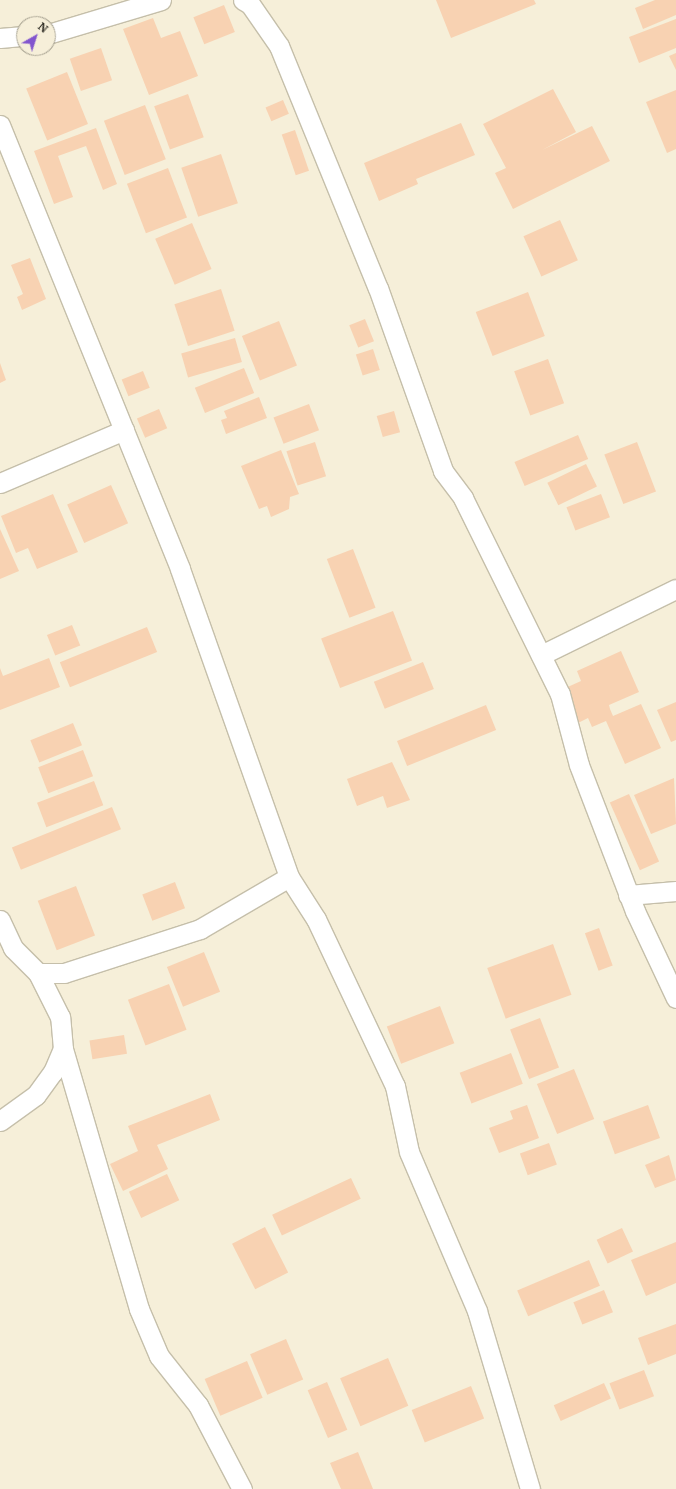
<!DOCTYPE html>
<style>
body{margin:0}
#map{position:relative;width:676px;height:1489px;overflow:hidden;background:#f6efd9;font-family:Merriweather,serif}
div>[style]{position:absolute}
.building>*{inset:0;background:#f8d2b2;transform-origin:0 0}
.roads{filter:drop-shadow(1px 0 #c5bfaa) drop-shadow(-1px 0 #c5bfaa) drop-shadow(0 1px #c5bfaa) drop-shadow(0 -1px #c5bfaa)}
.street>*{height:19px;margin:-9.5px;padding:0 9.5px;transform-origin:9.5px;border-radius:9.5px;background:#fff}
span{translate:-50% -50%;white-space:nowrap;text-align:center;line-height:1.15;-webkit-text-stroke:3px #f6efd9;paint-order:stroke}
.north{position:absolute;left:16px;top:16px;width:40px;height:40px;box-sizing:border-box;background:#f6efd9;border:1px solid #a5a08f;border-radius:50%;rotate:39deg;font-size:11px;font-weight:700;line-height:16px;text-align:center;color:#2b2921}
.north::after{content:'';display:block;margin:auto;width:14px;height:18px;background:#8255ce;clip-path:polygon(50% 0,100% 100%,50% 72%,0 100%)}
</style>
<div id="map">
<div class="building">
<div style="clip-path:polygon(436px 0,534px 0,536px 4px,451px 38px)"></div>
<div style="clip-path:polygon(655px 0,676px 0,676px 15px,643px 29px,635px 8px)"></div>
<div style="left:224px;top:5px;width:29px;height:33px;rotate:68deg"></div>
<div style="clip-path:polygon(153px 18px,161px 38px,180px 31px,198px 76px,149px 95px,123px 29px)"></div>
<div style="clip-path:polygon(676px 19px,676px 48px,639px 63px,629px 37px)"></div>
<div style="left:101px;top:48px;width:34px;height:33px;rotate:71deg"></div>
<div style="clip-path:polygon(676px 53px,676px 70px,669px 56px)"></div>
<div style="left:67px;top:72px;width:56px;height:44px;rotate:68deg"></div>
<div style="clip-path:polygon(553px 89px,576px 132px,542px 150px,592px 126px,610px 161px,513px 209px,495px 173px,506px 168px,483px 124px)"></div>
<div style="clip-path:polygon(676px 90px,676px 149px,667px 153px,646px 102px)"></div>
<div style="left:188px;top:94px;width:46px;height:36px;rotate:70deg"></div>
<div style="left:283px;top:100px;width:15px;height:19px;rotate:67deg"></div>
<div style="left:145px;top:105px;width:58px;height:44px;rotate:69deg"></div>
<div style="clip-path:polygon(461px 123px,475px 155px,416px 179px,418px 184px,379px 201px,364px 163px)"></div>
<div style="clip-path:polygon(96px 128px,117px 184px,103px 190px,86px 146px,58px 156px,73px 197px,54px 204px,34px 151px)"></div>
<div style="left:295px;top:130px;width:43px;height:14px;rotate:71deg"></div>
<div style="left:221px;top:154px;width:52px;height:42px;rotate:71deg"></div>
<div style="left:168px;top:168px;width:53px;height:44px;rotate:69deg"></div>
<div style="left:560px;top:220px;width:44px;height:40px;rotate:66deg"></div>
<div style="left:192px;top:223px;width:50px;height:40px;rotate:67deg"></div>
<div style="clip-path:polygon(30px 258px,46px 299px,22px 310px,17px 297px,23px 294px,11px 265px)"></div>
<div style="left:221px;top:289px;width:44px;height:49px;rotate:72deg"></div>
<div style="left:528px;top:292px;width:47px;height:56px;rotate:69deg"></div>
<div style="left:365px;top:319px;width:24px;height:17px;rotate:68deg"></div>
<div style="left:279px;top:321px;width:48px;height:40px;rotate:68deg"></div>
<div style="left:235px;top:338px;width:25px;height:56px;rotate:74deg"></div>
<div style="left:373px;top:349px;width:22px;height:18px;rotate:72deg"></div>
<div style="left:548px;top:359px;width:47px;height:36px;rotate:70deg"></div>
<div style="clip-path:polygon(0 363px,6px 380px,0 383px)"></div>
<div style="left:244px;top:368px;width:27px;height:53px;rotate:68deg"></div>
<div style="left:143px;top:371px;width:18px;height:23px;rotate:68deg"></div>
<div style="clip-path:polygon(259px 397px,267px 418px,226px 434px,221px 420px,227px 418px,224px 411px)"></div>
<div style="left:309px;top:404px;width:28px;height:38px;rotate:69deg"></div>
<div style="left:159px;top:409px;width:21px;height:24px;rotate:67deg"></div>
<div style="left:394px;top:411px;width:22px;height:18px;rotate:74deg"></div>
<div style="left:578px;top:435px;width:26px;height:69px;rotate:67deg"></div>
<div style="left:315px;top:442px;width:36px;height:30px;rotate:72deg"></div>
<div style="left:637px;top:442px;width:53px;height:35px;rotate:69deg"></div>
<div style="clip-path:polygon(281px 450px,299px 494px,290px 497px,289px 509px,271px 517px,267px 506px,259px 509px,241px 466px)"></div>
<div style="left:586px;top:464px;width:25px;height:43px;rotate:64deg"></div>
<div style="left:111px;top:485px;width:42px;height:48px;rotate:66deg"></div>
<div style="clip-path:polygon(53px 494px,78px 552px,37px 569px,28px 548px,16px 553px,1px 516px)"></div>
<div style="left:601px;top:494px;width:25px;height:37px;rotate:69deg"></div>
<div style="clip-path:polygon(0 529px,19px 571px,0 579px)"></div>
<div style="left:353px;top:549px;width:63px;height:28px;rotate:69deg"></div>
<div style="left:393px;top:611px;width:53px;height:77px;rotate:69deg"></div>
<div style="left:72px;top:625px;width:22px;height:27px;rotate:68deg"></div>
<div style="left:147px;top:627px;width:27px;height:94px;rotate:68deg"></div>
<div style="clip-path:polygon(621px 651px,639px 692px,609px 705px,610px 709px,613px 716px,641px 704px,661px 748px,625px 764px,606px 721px,592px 727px,588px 718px,576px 724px,561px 690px,581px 681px,577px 671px)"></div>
<div style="clip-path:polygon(49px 658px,60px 687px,0 710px,0 668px,3px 676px)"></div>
<div style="left:423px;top:662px;width:29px;height:53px;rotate:68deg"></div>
<div style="clip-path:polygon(676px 702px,676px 740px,671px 742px,657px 710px)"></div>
<div style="left:486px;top:705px;width:27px;height:96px;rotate:68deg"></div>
<div style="left:73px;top:723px;width:24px;height:46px;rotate:68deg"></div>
<div style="left:83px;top:750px;width:28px;height:48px;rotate:69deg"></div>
<div style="clip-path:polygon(392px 762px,410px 800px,387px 808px,383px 796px,357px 806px,347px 779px)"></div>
<div style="clip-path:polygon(674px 778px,676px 824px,651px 834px,634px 795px)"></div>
<div style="left:94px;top:781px;width:26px;height:61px;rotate:69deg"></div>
<div style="left:629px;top:794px;width:74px;height:21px;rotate:66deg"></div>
<div style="left:112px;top:807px;width:24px;height:108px;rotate:68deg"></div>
<div style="left:175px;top:882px;width:28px;height:35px;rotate:69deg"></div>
<div style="left:76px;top:886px;width:53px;height:41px;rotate:69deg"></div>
<div style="left:599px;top:928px;width:40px;height:15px;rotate:70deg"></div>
<div style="left:553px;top:944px;width:54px;height:70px;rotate:70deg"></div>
<div style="left:204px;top:952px;width:43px;height:40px;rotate:68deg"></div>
<div style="left:169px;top:984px;width:49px;height:44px;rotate:69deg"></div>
<div style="left:440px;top:1006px;width:40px;height:57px;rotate:69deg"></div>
<div style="left:540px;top:1018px;width:53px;height:32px;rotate:69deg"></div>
<div style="left:124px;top:1035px;width:19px;height:35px;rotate:81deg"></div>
<div style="left:511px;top:1053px;width:33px;height:55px;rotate:69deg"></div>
<div style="left:574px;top:1069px;width:54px;height:40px;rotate:68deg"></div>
<div style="clip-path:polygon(210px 1094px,220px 1120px,157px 1145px,168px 1169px,123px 1191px,110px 1164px,138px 1151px,128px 1126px)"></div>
<div style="clip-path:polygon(527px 1105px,539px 1138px,499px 1153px,489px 1128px,513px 1119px,510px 1111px)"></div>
<div style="left:648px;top:1105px;width:35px;height:48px;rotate:70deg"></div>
<div style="left:549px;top:1143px;width:23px;height:31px;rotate:70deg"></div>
<div style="clip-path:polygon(669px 1155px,676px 1180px,655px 1188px,645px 1165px)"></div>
<div style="left:167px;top:1174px;width:29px;height:42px;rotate:65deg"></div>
<div style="left:351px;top:1178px;width:23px;height:87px;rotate:65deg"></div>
<div style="left:265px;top:1227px;width:51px;height:37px;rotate:63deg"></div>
<div style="left:622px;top:1228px;width:26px;height:28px;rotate:65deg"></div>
<div style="clip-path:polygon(676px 1242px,676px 1283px,646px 1296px,631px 1260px)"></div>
<div style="left:589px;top:1260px;width:28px;height:78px;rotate:67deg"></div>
<div style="left:604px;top:1290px;width:24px;height:33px;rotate:68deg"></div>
<div style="clip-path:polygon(676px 1324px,676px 1354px,648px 1365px,638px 1338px)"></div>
<div style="left:286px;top:1339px;width:44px;height:39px;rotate:67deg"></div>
<div style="left:388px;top:1358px;width:52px;height:52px;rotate:67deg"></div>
<div style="left:247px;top:1361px;width:40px;height:46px;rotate:67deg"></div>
<div style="left:644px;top:1370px;width:28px;height:37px;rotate:69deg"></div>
<div style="left:327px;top:1382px;width:52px;height:21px;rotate:67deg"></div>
<div style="left:604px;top:1383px;width:17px;height:55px;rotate:66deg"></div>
<div style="left:471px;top:1386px;width:35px;height:64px;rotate:68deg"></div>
<div style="clip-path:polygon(358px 1452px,373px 1489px,341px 1489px,330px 1463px)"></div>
</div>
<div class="roads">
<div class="street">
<div style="left:243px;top:0;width:8px;rotate:30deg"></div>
<div style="left:250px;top:4px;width:51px;rotate:55.4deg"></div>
<div style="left:279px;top:46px;width:261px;rotate:67.8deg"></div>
<div style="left:378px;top:288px;width:194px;rotate:70.4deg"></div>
<div style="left:443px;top:471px;width:34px;rotate:53deg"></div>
<div style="left:463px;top:498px;width:219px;rotate:63.7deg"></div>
<div style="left:560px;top:694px;width:73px;rotate:75deg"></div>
<div style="left:579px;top:765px;width:156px;rotate:69deg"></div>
<div style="left:635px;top:911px;width:96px;rotate:64.8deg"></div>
<div style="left:48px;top:34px;width:118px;rotate:-16.7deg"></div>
<div style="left:0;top:38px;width:24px;rotate:-5deg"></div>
<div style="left:0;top:125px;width:479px;rotate:67.9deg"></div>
<div style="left:180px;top:569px;width:327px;rotate:70.5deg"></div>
<div style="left:289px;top:877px;width:50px;rotate:57.3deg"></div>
<div style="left:316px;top:919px;width:185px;rotate:64.7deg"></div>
<div style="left:395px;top:1086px;width:67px;rotate:78deg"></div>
<div style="left:409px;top:1152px;width:173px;rotate:66.8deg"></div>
<div style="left:477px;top:1311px;width:186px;rotate:73.4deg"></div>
<div style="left:0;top:483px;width:135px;rotate:-23.1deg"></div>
<div style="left:541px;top:655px;width:150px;rotate:-26.1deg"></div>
<div style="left:628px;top:895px;width:48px;rotate:-4.8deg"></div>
<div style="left:0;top:920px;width:31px;rotate:65deg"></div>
<div style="left:13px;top:948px;width:35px;rotate:45deg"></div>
<div style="left:38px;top:973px;width:26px"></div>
<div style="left:64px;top:973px;width:143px;rotate:-17.9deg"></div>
<div style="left:200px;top:929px;width:103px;rotate:-30.3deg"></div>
<div style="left:63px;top:1049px;width:271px;rotate:73.7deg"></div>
<div style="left:139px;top:1309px;width:51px;rotate:66.9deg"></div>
<div style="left:159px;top:1356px;width:63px;rotate:51.5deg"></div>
<div style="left:198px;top:1405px;width:95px;rotate:62.4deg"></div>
<div style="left:0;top:1121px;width:44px;rotate:-35.8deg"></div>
<div style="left:36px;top:1095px;width:29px;rotate:-54deg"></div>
<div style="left:53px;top:1072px;width:25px;rotate:-67deg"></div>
<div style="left:63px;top:1049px;width:32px;rotate:-95deg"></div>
<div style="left:60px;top:1017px;width:49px;rotate:-116.6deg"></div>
</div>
</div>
<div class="north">N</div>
</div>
